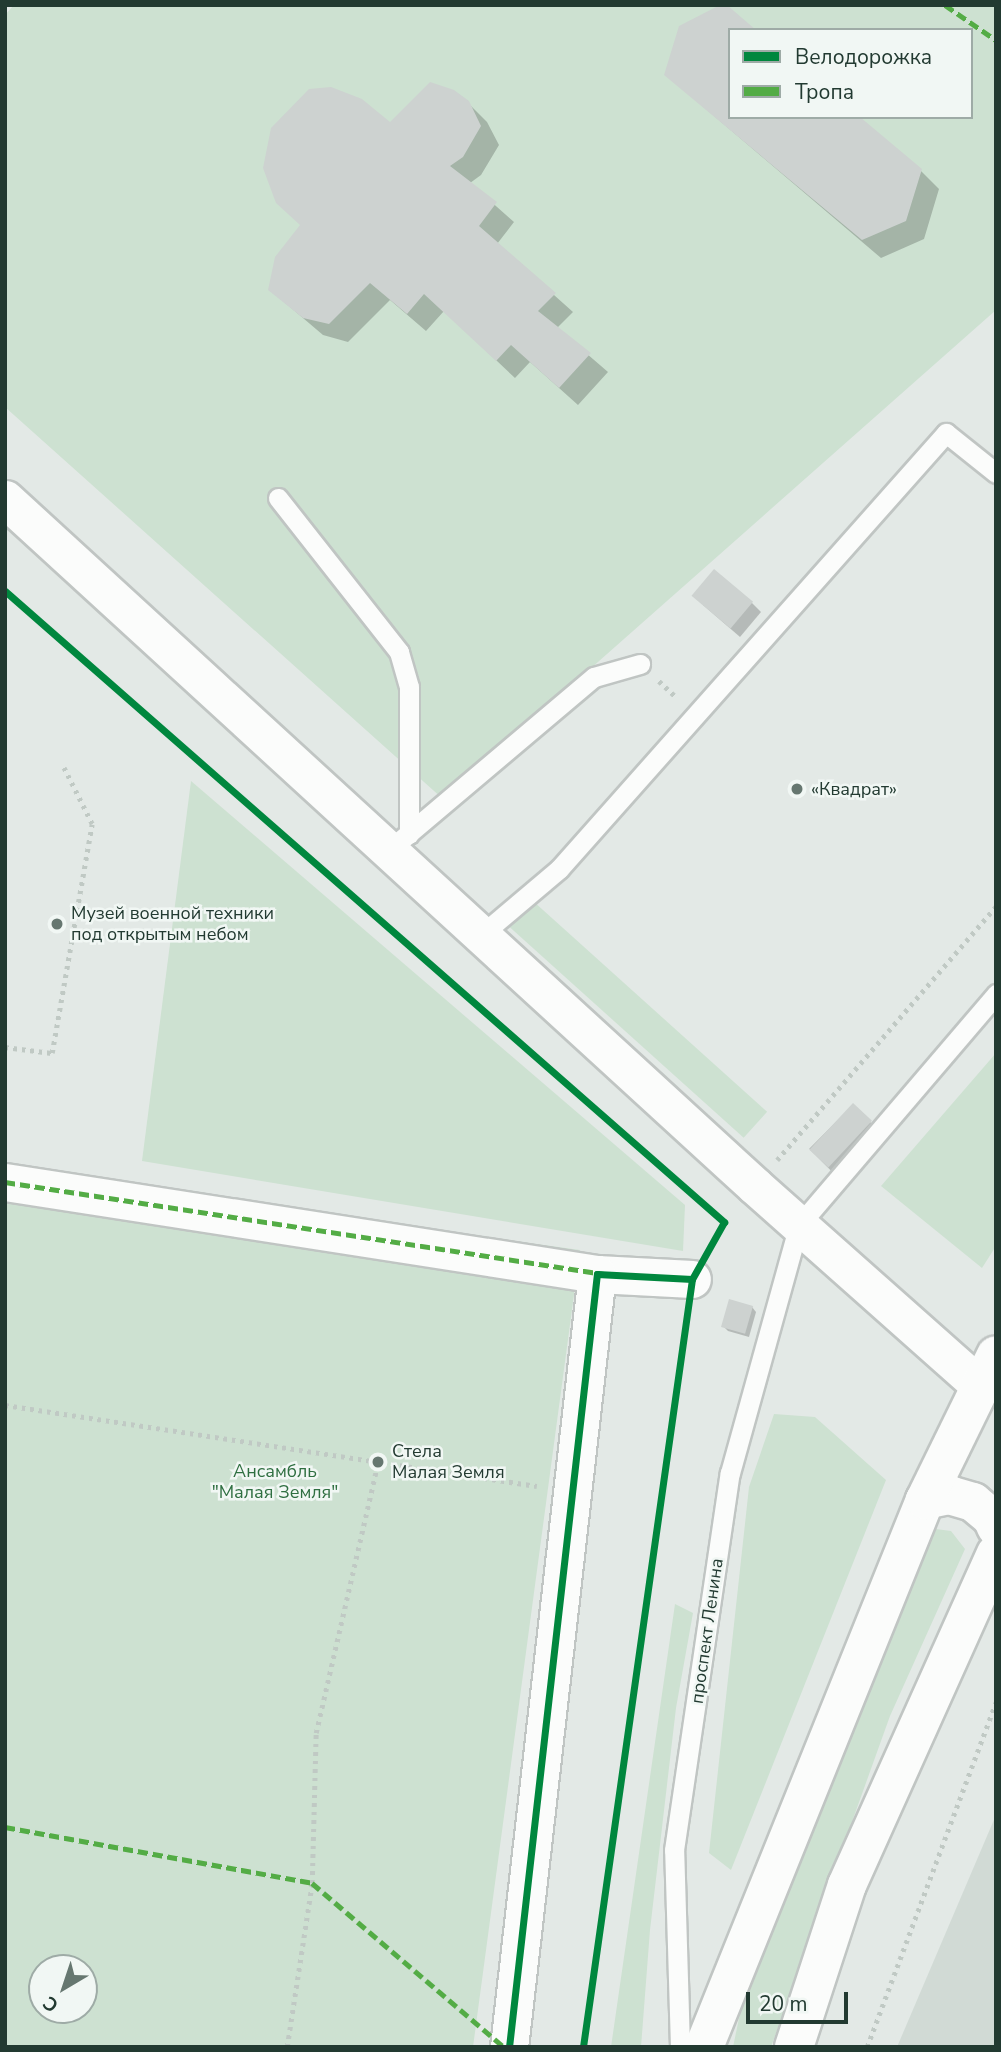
<!DOCTYPE html>
<meta charset="utf-8">
<style>
body{margin:0}
#map{position:relative;width:1001px;height:2052px;overflow:hidden;background:#e3e9e6;font-family:"Nunito Sans",sans-serif}
div>[style]{position:absolute}
.built>*{inset:0;background:#d1dad5}
.green>*{inset:0;background:#cde1d1;transform-origin:0 0}
.shadow>*{inset:0;background:#0003;transform-origin:0 0}
.building>*{inset:0;background:#cdd2d0;transform-origin:0 0}
.path>*{height:4.5px;margin-top:-2.25px;transform-origin:0;background:repeating-linear-gradient(90deg,#c0c9c4 0 3.5px,transparent 0 8.5px)}
.roads{filter:drop-shadow(2px 0 #c0c5c3) drop-shadow(-2px 0 #c0c5c3) drop-shadow(0 2px #c0c5c3) drop-shadow(0 -2px #c0c5c3)}
.lane>*{height:19px;margin:-9.5px;padding:0 9.5px;transform-origin:9.5px;border-radius:9.5px;background:#fbfcfb}
.street>*{height:37px;margin:-18.5px;padding:0 18.5px;transform-origin:18.5px;border-radius:18.5px;background:#fbfcfb}
.secondary>*{height:38px;margin:-19px;padding:0 19px;transform-origin:19px;border-radius:19px;background:#fbfcfb}
.quiet>*{height:5px;margin-top:-2.5px;transform-origin:0;background:repeating-linear-gradient(90deg,#53ac45 0 10px,transparent 0 15px)}
.cycleway>*{height:7px;margin:-3.5px;padding:0 3.5px;transform-origin:3.5px;border-radius:3.5px;background:#00873e}
.dots>*{width:19px;height:19px;translate:-50% -50%;box-sizing:border-box;border:4px solid #f1f7f4;border-radius:50%}
span{translate:-50% -50%;white-space:nowrap;text-align:center;line-height:1.15;-webkit-text-stroke:5px #f1f7f4;paint-order:stroke}
.poi-label{font-size:18px;color:#223a31}
.left{translate:0 -50%;text-align:left}
.park-label{font-size:18px;color:#2f6f41}
.street-label{font-size:18px;color:#223a31}
.frame{position:absolute;inset:0;border:7px solid #223a31;pointer-events:none}
.legend{position:absolute;left:728px;top:28px;width:245px;height:91px;box-sizing:border-box;background:#f1f7f4;border:2px solid #9eaba6;margin:0;padding:9px 12px;list-style:none;font-size:21px;color:#223a31}
.legend li{display:flex;align-items:center;gap:14px;height:35px}
.legend b{width:35px;border:2px solid #9eaba6}
.north{position:absolute;left:28px;top:1954px;width:70px;height:70px;box-sizing:border-box;background:#f1f7f4;border:2px solid #9eaba6;border-radius:50%;rotate:219deg;font-size:19px;font-weight:700;line-height:28px;text-align:center;color:#223a31}
.north::after{content:'';display:block;margin:auto;width:24px;height:32px;background:#667770;clip-path:polygon(50% 0,100% 100%,50% 72%,0 100%)}
.scale{position:absolute;left:746px;top:1992px;width:102px;height:32px;box-sizing:border-box;border:4px solid #223a31;border-top:0;padding-left:9px;font-size:21px;line-height:24px;white-space:nowrap;color:#223a31;-webkit-text-stroke:5px #f1f7f4;paint-order:stroke}
</style>
<div id="map">
<div class="built">
<div style="clip-path:polygon(996px 1815px,996px 2047px,897px 2047px)"></div>
</div>
<div class="green">
<div style="clip-path:polygon(evenodd,14px 5px,996px 5px,996px 310px,443px 799px,5px 407px,5px 15px,14px 5px,730px 30px,971px 30px,971px 117px,730px 117px,730px 30px)"></div>
<div style="clip-path:polygon(191px 781px,685px 1205px,683px 1251px,142px 1161px)"></div>
<div style="left:533px;top:901px;width:315px;height:35px;rotate:42deg"></div>
<div style="clip-path:polygon(996px 1053px,996px 1246px,982px 1268px,881px 1186px)"></div>
<div style="clip-path:polygon(evenodd,5px 1170px,580px 1250px,473px 2047px,5px 2047px,5px 1170px,42px 1968px,84px 1968px,84px 2010px,42px 2010px,42px 1968px)"></div>
<div style="clip-path:polygon(774px 1414px,815px 1417px,886px 1480px,731px 1870px,709px 1853px,749px 1487px)"></div>
<div style="clip-path:polygon(928px 1528px,951px 1531px,965px 1549px,890px 1716px,771px 2047px,733px 2047px,742px 2004px)"></div>
<div style="clip-path:polygon(675px 1604px,693px 1613px,676px 1708px,650px 1930px,641px 2047px,611px 2047px)"></div>
</div>
<div class="shadow">
<div style="clip-path:polygon(730px 30px,730px 117px,920px 170px,939px 189px,924px 239px,881px 258px,666px 75px)"></div>
<div style="clip-path:polygon(468px 103px,487px 122px,499px 145px,481px 175px,470px 183px,514px 222px,497px 244px,573px 312px,557px 328px,608px 372px,578px 405px,530px 362px,515px 378px,444px 311px,426px 331px,390px 300px,348px 342px,323px 335px,270px 290px,302px 226px,390px 125px)"></div>
<div style="clip-path:polygon(752px 603px,761px 612px,740px 637px,703px 605px)"></div>
<div style="left:853px;top:1105px;width:38px;height:62px;rotate:45deg"></div>
<div style="clip-path:polygon(752px 1307px,756px 1312px,749px 1337px,728px 1331px,724px 1327px)"></div>
</div>
<div class="building">
<div style="clip-path:polygon(720px 5px,727px 5px,756px 30px,730px 30px,730px 117px,860px 117px,922px 169px,906px 221px,862px 240px,664px 75px,679px 26px)"></div>
<div style="clip-path:polygon(430px 82px,454px 90px,469px 101px,481px 126px,463px 157px,450px 166px,497px 202px,479px 226px,556px 293px,538px 311px,591px 353px,559px 388px,511px 345px,496px 361px,424px 294px,407px 314px,370px 283px,329px 324px,303px 318px,268px 290px,275px 257px,300px 225px,276px 203px,263px 168px,271px 128px,309px 89px,331px 87px,362px 99px,390px 122px)"></div>
<div style="left:714px;top:569px;width:51px;height:35px;rotate:40deg"></div>
<div style="left:853px;top:1103px;width:26px;height:64px;rotate:43deg"></div>
<div style="left:729px;top:1299px;width:25px;height:29px;rotate:16deg"></div>
</div>
<div class="path">
<div style="left:5px;top:591px;width:957px;rotate:41.27deg"></div>
<div style="left:724px;top:1222px;width:31px;rotate:119deg"></div>
<div style="left:659px;top:681px;width:23px;rotate:43deg"></div>
<div style="left:5px;top:1047px;width:47px;rotate:7.3deg"></div>
<div style="left:52px;top:1053px;width:232px;rotate:-80.1deg"></div>
<div style="left:92px;top:824px;width:63px;rotate:-116.6deg"></div>
<div style="left:777px;top:1160px;width:335px;rotate:-49.2deg"></div>
<div style="left:5px;top:1405px;width:538px;rotate:8.66deg"></div>
<div style="left:287px;top:2047px;width:166px;rotate:-81.3deg"></div>
<div style="left:312px;top:1883px;width:150px;rotate:-88.5deg"></div>
<div style="left:316px;top:1733px;width:278px;rotate:-77.1deg"></div>
<div style="left:583px;top:2047px;width:741px;rotate:-81.94deg"></div>
<div style="left:867px;top:2047px;width:368px;rotate:-69.5deg"></div>
</div>
<div class="roads">
<div class="lane">
<div style="left:278px;top:498px;width:196px;rotate:51.8deg"></div>
<div style="left:399px;top:652px;width:36px;rotate:74deg"></div>
<div style="left:409px;top:687px;width:147px;rotate:90deg"></div>
<div style="left:402px;top:839px;width:251px;rotate:-40.2deg"></div>
<div style="left:594px;top:677px;width:48px;rotate:-15.8deg"></div>
<div style="left:482px;top:934px;width:101px;rotate:-40.2deg"></div>
<div style="left:559px;top:869px;width:583px;rotate:-48.41deg"></div>
<div style="left:946px;top:433px;width:64px;rotate:38.7deg"></div>
<div style="left:680px;top:2047px;width:197px;rotate:-91.7deg"></div>
<div style="left:674px;top:1850px;width:381px;rotate:-81.6deg"></div>
<div style="left:730px;top:1473px;width:257px;rotate:-74.5deg"></div>
<div style="left:799px;top:1225px;width:304px;rotate:-49.5deg"></div>
</div>
<div class="street">
<div style="left:5px;top:499px;width:1017px;rotate:42.49deg"></div>
<div style="left:755px;top:1186px;width:301px;rotate:41.6deg"></div>
<div style="left:5px;top:1182px;width:599px;rotate:8.83deg"></div>
<div style="left:597px;top:1274px;width:95px;rotate:3deg"></div>
<div style="left:509px;top:2047px;width:778px;rotate:-83.51deg"></div>
</div>
<div class="secondary">
<div style="left:925px;top:1500px;width:25px;rotate:-12deg"></div>
<div style="left:949px;top:1495px;width:25px;rotate:16deg"></div>
<div style="left:973px;top:1502px;width:25px;rotate:40deg"></div>
<div style="left:992px;top:1518px;width:10px;rotate:66deg"></div>
<div style="left:704px;top:2047px;width:590px;rotate:-68deg"></div>
<div style="left:925px;top:1500px;width:161px;rotate:-63.9deg"></div>
<div style="left:794px;top:2047px;width:170px;rotate:-71.9deg"></div>
<div style="left:847px;top:1885px;width:363px;rotate:-65.8deg"></div>
</div>
</div>
<div class="quiet">
<div style="left:945px;top:5px;width:62px;rotate:34.5deg"></div>
<div style="left:5px;top:1182px;width:606px;rotate:8.73deg"></div>
<div style="left:5px;top:1827px;width:312px;rotate:10.3deg"></div>
<div style="left:312px;top:1883px;width:253px;rotate:40.5deg"></div>
</div>
<div class="cycleway">
<div style="left:5px;top:591px;width:957px;rotate:41.27deg"></div>
<div style="left:724px;top:1222px;width:65px;rotate:119.3deg"></div>
<div style="left:692px;top:1279px;width:776px;rotate:98.08deg"></div>
<div style="left:509px;top:2047px;width:778px;rotate:-83.51deg"></div>
<div style="left:597px;top:1274px;width:95px;rotate:3deg"></div>
</div>
<div class="dots">
<div style="left:797px;top:789px;background:#667770"></div>
<div style="left:57px;top:924px;background:#667770"></div>
<div style="left:378px;top:1462px;background:#667770"></div>
</div>
<div class="poi-label">
<span class="left" style="left:811px;top:789px">«Квадрат»</span>
<span class="left" style="left:71px;top:924px">Музей военной техники<br>под открытым небом</span>
<span class="left" style="left:392px;top:1462px">Стела<br>Малая Земля</span>
</div>
<div class="park-label">
<span style="left:275px;top:1482px">Ансамбль<br>"Малая Земля"</span>
</div>
<div class="street-label">
<span style="left:707px;top:1631px;rotate:-82deg">проспект Ленина</span>
</div>
<div class="frame"></div>
<ul class="legend">
<li><b style="height:9px;background:#00873e"></b>Велодорожка</li>
<li><b style="height:9px;background:#53ac45"></b>Тропа</li>
</ul>
<div class="north">С</div>
<div class="scale">20 m</div>
</div>
